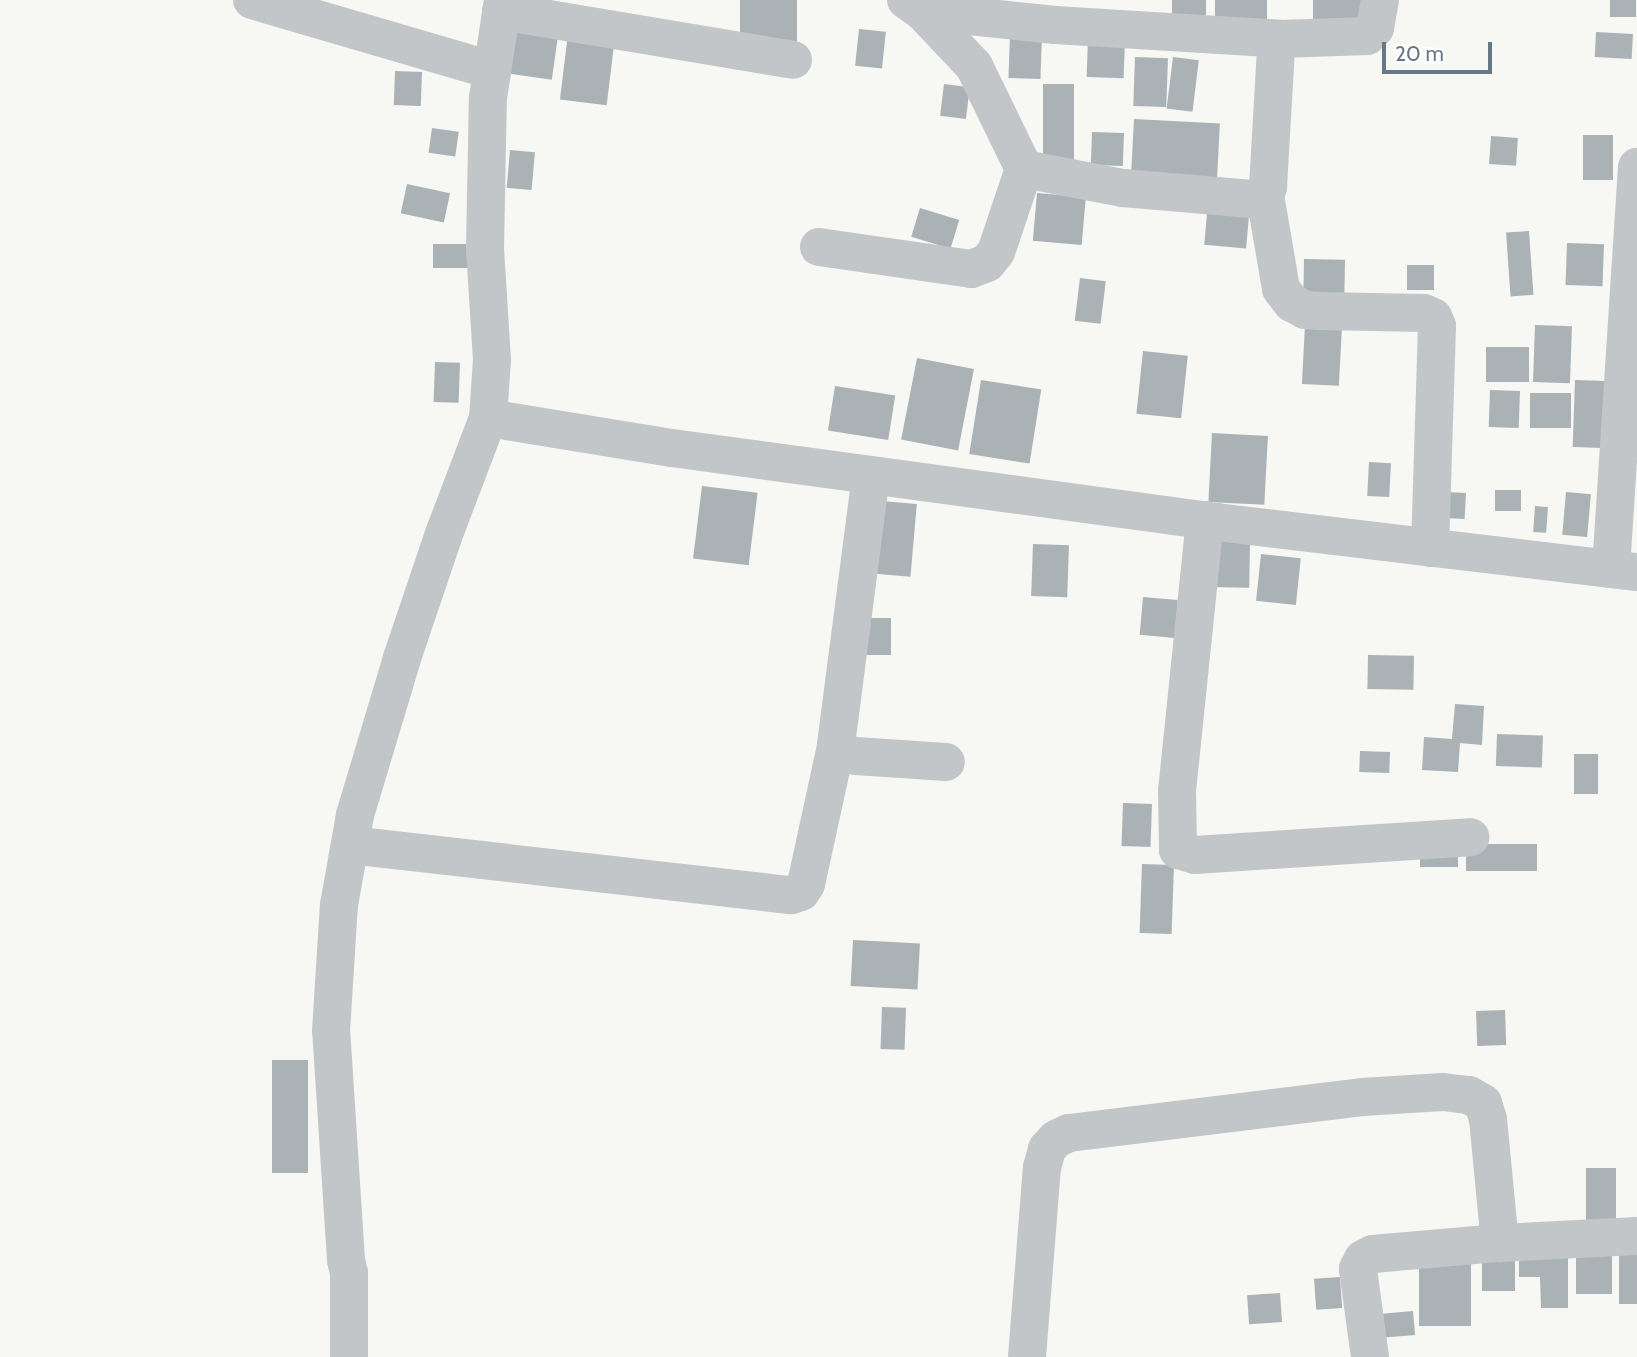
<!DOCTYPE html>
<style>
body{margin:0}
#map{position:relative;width:1637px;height:1357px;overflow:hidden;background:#f7f7f4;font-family:Cabin,sans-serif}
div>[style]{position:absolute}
.building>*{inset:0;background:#aab2b6;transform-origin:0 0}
.street>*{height:38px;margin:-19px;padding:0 19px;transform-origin:19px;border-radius:19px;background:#c2c6c9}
span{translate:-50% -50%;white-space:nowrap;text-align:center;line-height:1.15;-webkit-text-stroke:7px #fff;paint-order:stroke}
.scale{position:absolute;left:1382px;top:42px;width:110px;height:32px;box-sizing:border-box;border:4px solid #677784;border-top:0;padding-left:9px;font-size:21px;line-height:24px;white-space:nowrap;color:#677784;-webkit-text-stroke:5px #fff;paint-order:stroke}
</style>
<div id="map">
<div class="building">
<div style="left:740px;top:0;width:57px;height:41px"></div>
<div style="left:1172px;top:0;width:34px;height:21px"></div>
<div style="left:1215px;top:0;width:52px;height:24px"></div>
<div style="left:1313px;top:0;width:51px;height:27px"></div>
<div style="left:1610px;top:0;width:26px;height:17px"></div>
<div style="left:507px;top:25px;width:52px;height:48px;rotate:8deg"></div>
<div style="left:859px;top:29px;width:27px;height:37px;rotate:6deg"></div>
<div style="left:1596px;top:32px;width:37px;height:25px;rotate:3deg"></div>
<div style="left:568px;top:34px;width:47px;height:66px;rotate:7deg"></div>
<div style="left:1010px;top:34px;width:32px;height:44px;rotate:2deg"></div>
<div style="left:1088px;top:38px;width:37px;height:39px;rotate:2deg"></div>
<div style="left:1135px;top:57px;width:33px;height:49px;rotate:2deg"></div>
<div style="left:1173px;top:57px;width:26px;height:52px;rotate:7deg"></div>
<div style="left:395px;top:71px;width:27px;height:34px;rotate:2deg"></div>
<div style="left:944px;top:84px;width:26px;height:32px;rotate:7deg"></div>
<div style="left:1043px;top:84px;width:31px;height:80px"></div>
<div style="left:1134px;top:119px;width:86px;height:63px;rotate:3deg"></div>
<div style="left:432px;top:128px;width:27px;height:25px;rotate:8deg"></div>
<div style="left:1092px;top:132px;width:32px;height:33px;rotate:2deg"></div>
<div style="left:1583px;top:135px;width:30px;height:45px"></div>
<div style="left:1491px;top:136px;width:27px;height:28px;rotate:4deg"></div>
<div style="left:510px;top:150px;width:25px;height:38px;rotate:5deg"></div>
<div style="left:407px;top:184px;width:44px;height:30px;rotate:12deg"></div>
<div style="left:1037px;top:193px;width:49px;height:48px;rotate:5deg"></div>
<div style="left:1208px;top:202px;width:42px;height:43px;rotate:5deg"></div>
<div style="left:920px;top:208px;width:41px;height:30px;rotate:17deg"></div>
<div style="left:1529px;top:231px;width:64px;height:23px;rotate:86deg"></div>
<div style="left:1567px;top:243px;width:37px;height:42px;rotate:2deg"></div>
<div style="left:433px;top:244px;width:37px;height:24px"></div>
<div style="left:1304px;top:259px;width:41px;height:43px;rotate:1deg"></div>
<div style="left:1407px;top:265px;width:27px;height:25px"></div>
<div style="left:1080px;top:278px;width:26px;height:43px;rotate:7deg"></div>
<div style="left:1305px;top:325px;width:37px;height:59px;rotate:3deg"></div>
<div style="left:1535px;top:325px;width:37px;height:57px;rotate:2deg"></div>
<div style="left:1486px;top:347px;width:43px;height:35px"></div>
<div style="left:1143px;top:351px;width:45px;height:63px;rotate:6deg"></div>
<div style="left:917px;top:358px;width:58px;height:83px;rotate:11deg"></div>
<div style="left:435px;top:362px;width:25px;height:40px;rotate:2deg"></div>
<div style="left:981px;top:380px;width:61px;height:75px;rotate:9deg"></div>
<div style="left:1575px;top:380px;width:31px;height:67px;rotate:2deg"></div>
<div style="left:835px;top:386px;width:61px;height:45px;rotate:9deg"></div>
<div style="left:1490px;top:390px;width:30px;height:37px;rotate:2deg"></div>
<div style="left:1530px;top:393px;width:41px;height:35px"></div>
<div style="left:1212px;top:433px;width:56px;height:69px;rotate:3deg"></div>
<div style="left:1369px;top:462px;width:22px;height:34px;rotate:3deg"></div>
<div style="left:702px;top:486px;width:56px;height:73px;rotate:7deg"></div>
<div style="left:1495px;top:490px;width:26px;height:21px"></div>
<div style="left:1446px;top:492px;width:20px;height:26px;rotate:3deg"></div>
<div style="left:1566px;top:492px;width:25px;height:43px;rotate:5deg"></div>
<div style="left:870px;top:500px;width:47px;height:73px;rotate:5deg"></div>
<div style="left:1535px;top:506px;width:13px;height:26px;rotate:4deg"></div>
<div style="left:1210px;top:541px;width:40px;height:46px;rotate:1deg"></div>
<div style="left:1033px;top:544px;width:36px;height:52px;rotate:2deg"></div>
<div style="left:1261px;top:554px;width:40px;height:47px;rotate:6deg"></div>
<div style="left:1143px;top:597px;width:35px;height:38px;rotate:5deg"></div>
<div style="left:859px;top:618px;width:32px;height:37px"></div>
<div style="left:1368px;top:655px;width:46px;height:34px;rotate:1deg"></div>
<div style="clip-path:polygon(1455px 704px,1484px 706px,1482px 745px,1460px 743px,1458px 772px,1422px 770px,1424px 737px,1452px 739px)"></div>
<div style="left:1497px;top:734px;width:46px;height:32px;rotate:2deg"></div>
<div style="left:1360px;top:751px;width:30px;height:21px;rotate:2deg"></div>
<div style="left:1598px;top:754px;width:40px;height:24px;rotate:90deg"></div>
<div style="left:1123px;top:803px;width:29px;height:43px;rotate:2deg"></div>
<div style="left:1458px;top:843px;width:24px;height:38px;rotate:90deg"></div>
<div style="left:1466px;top:844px;width:71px;height:27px"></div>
<div style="left:1142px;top:864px;width:32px;height:69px;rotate:2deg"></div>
<div style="left:853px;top:940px;width:67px;height:46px;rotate:3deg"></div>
<div style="left:882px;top:1007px;width:24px;height:42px;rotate:2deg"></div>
<div style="left:1505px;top:1010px;width:35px;height:29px;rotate:88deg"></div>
<div style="left:272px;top:1060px;width:36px;height:113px"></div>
<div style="left:1586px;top:1168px;width:30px;height:55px"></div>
<div style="clip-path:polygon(1568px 1244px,1568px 1308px,1541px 1308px,1540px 1277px,1519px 1277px,1519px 1245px)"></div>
<div style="left:1619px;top:1244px;width:18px;height:60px"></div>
<div style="left:1612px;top:1245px;width:49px;height:36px;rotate:90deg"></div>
<div style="left:1482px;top:1251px;width:33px;height:40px"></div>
<div style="left:1419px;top:1252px;width:52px;height:74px"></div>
<div style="left:1340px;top:1277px;width:31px;height:26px;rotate:86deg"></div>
<div style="left:1280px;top:1293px;width:29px;height:33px;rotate:86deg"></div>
<div style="left:1413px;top:1311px;width:24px;height:31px;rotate:85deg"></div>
</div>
<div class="street">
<div style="left:252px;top:0;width:250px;rotate:16.3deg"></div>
<div style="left:906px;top:0;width:19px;rotate:35deg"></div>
<div style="left:922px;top:11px;width:76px;rotate:46.6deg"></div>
<div style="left:974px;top:66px;width:114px;rotate:64.1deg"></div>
<div style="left:1024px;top:169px;width:101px;rotate:10.9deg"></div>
<div style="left:1123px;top:188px;width:129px;rotate:4.9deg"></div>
<div style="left:1252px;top:199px;width:14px;rotate:-17deg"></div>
<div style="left:1265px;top:195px;width:9px;rotate:-69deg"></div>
<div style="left:1268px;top:187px;width:139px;rotate:-86.7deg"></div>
<div style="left:1276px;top:48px;width:10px;rotate:-61deg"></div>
<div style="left:1281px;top:39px;width:86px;rotate:-2deg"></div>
<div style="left:1367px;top:36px;width:11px;rotate:-45deg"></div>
<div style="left:1375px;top:28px;width:28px;rotate:-80deg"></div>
<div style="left:501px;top:11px;width:296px;rotate:9.5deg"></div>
<div style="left:922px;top:11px;width:134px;rotate:6deg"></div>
<div style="left:1055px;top:25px;width:226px;rotate:3.5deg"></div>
<div style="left:1265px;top:195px;width:95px;rotate:80.3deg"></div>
<div style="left:1281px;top:289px;width:18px;rotate:52deg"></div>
<div style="left:1292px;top:303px;width:15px;rotate:28deg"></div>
<div style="left:1305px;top:310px;width:16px;rotate:4deg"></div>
<div style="left:1321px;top:311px;width:103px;rotate:1.1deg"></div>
<div style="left:1424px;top:313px;width:10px;rotate:24deg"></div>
<div style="left:1433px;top:317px;width:10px;rotate:66deg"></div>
<div style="left:1437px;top:326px;width:222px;rotate:91.8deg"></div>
<div style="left:819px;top:247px;width:154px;rotate:8.2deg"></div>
<div style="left:971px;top:269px;width:17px;rotate:-21deg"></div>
<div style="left:987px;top:263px;width:14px;rotate:-51deg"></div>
<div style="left:996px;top:252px;width:88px;rotate:-71.4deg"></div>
<div style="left:488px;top:418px;width:186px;rotate:9.3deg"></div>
<div style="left:672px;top:448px;width:550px;rotate:7.73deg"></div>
<div style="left:1217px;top:522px;width:423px;rotate:6.8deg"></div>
<div style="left:871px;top:475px;width:273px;rotate:97.4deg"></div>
<div style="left:836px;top:746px;width:10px;rotate:45deg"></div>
<div style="left:843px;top:753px;width:13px;rotate:13deg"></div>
<div style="left:856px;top:756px;width:90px;rotate:3.8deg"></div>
<div style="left:1205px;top:520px;width:272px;rotate:95.9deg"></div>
<div style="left:1177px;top:791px;width:59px;rotate:89deg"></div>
<div style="left:1178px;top:850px;width:18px;rotate:16deg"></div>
<div style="left:1195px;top:855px;width:276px;rotate:-3.7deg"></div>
<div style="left:1611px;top:569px;width:403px;rotate:-86.3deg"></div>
<div style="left:350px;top:845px;width:444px;rotate:6.5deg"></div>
<div style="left:791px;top:895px;width:10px;rotate:-17deg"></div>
<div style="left:801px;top:892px;width:9px;rotate:-58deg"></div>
<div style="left:806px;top:884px;width:141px;rotate:-77.7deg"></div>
<div style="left:349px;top:1357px;width:84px;rotate:-90deg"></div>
<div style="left:349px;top:1273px;width:13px;rotate:-103deg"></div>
<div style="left:346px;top:1260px;width:229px;rotate:-93.7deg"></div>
<div style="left:331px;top:1031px;width:126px;rotate:-86.4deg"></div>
<div style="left:339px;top:905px;width:91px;rotate:-79.9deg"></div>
<div style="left:355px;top:815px;width:164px;rotate:-73.3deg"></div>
<div style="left:402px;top:658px;width:131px;rotate:-71.3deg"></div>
<div style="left:444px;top:534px;width:124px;rotate:-69.2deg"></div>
<div style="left:488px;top:418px;width:58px;rotate:-86.1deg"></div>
<div style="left:492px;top:360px;width:111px;rotate:-93.6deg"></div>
<div style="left:485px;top:249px;width:151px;rotate:-88.9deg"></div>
<div style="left:488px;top:98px;width:99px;rotate:-81.3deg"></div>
<div style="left:1027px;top:1357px;width:190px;rotate:-85.5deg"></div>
<div style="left:1042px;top:1168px;width:20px;rotate:-75deg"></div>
<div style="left:1047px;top:1149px;width:13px;rotate:-48deg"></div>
<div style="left:1056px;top:1139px;width:14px;rotate:-25deg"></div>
<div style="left:1069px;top:1133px;width:295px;rotate:-7deg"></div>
<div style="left:1362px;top:1097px;width:81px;rotate:-3.5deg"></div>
<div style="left:1443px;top:1092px;width:26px;rotate:7deg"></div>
<div style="left:1469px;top:1095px;width:16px;rotate:30deg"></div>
<div style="left:1483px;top:1103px;width:17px;rotate:73deg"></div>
<div style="left:1488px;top:1119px;width:125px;rotate:84.5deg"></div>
<div style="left:1370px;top:1357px;width:89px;rotate:-97.8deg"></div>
<div style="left:1358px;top:1269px;width:11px;rotate:-63deg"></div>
<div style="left:1363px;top:1259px;width:11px;rotate:-27deg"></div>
<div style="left:1373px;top:1254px;width:127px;rotate:-5deg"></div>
<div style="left:1500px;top:1243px;width:137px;rotate:-2.9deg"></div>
</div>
<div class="scale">20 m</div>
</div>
